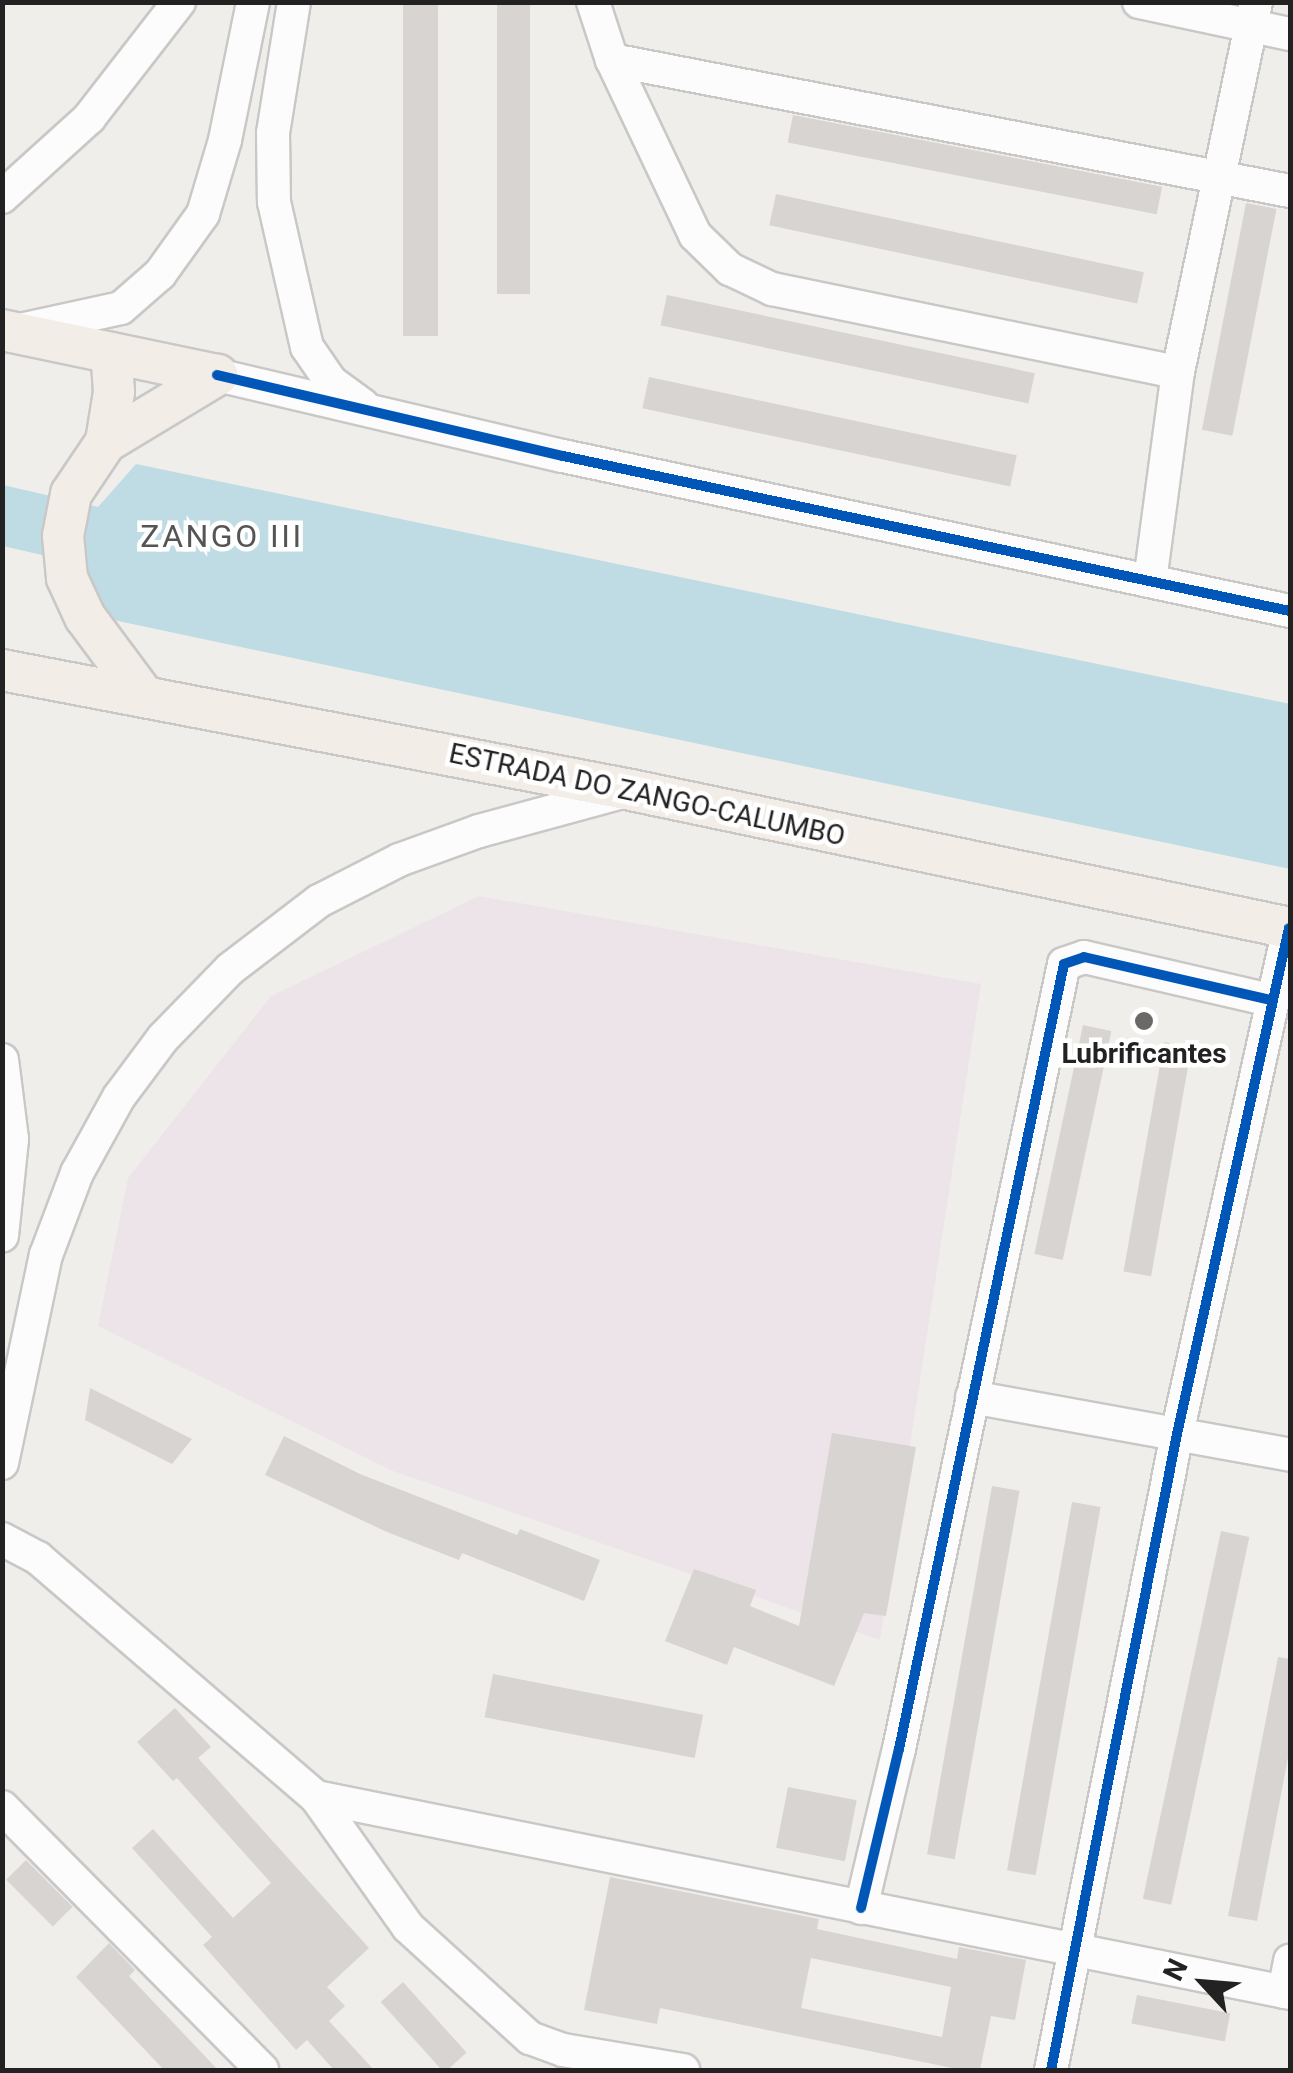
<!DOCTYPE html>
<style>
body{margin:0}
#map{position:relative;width:1293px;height:2073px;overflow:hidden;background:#f0eeeb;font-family:Roboto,sans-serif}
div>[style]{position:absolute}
.industrial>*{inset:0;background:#ede4e9}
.water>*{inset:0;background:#bfdbe3}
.building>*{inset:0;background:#d7d4d2;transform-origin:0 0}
.roads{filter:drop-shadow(2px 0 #c9c8c7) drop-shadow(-2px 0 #c9c8c7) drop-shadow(0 2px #c9c8c7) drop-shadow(0 -2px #c9c8c7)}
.minor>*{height:32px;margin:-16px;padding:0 16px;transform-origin:16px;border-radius:16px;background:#fdfcfc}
.major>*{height:40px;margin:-20px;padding:0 20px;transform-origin:20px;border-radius:20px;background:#f3ede7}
.cycleway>*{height:10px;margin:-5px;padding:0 5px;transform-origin:5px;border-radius:5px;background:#0057b8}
.dots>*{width:28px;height:28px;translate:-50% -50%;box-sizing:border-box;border:5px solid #fff;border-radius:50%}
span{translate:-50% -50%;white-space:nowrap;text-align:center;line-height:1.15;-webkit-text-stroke:9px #fff;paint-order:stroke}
.street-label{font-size:28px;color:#222}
.poi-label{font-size:28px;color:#222;font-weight:700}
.quarter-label{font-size:32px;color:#555;letter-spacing:2.5px}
.frame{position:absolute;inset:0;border:5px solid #222;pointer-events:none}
.north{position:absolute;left:1153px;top:1933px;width:100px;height:100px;-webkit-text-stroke:8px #fff;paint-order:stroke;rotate:296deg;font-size:28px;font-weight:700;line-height:40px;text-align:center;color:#222}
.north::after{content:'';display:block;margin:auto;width:35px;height:45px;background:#222;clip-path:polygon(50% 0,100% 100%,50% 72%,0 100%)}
</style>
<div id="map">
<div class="industrial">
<div style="clip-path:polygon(479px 896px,981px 984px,880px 1640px,393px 1471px,98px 1326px,128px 1178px,271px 996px)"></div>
</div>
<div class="water">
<div style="clip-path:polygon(136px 464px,1290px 704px,1290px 869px,104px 618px,85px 565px,3px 546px,3px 485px,98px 507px)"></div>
</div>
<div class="building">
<div style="left:403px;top:2px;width:35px;height:334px"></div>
<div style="left:497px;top:2px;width:33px;height:292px"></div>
<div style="left:793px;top:115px;width:376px;height:28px;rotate:11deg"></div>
<div style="left:776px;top:194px;width:376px;height:32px;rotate:12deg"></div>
<div style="left:1246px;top:203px;width:31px;height:231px;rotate:11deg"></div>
<div style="left:667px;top:295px;width:376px;height:31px;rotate:12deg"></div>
<div style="left:649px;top:377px;width:376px;height:32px;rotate:12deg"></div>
<div style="left:1083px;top:1025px;width:29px;height:234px;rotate:12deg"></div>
<div style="left:1164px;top:1042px;width:28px;height:233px;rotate:10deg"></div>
<div style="clip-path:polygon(90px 1388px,192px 1439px,172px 1464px,85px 1420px)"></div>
<div style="clip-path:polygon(832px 1433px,916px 1447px,886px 1616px,864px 1613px,834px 1686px,734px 1647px,727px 1665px,665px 1641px,694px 1569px,756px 1590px,750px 1606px,799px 1626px)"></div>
<div style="clip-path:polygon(284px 1436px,360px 1474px,517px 1535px,520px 1529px,600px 1560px,584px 1601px,462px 1553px,459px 1560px,387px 1532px,265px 1475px)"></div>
<div style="left:992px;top:1486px;width:28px;height:374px;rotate:10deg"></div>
<div style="left:1072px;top:1502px;width:29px;height:374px;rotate:10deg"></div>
<div style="left:1221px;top:1531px;width:29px;height:376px;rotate:12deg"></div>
<div style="clip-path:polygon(1278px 1657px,1290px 1659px,1290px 1747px,1257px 1921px,1228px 1916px)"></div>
<div style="left:493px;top:1674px;width:214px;height:44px;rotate:11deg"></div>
<div style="clip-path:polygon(175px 1708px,211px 1747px,198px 1758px,369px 1948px,327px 1987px,345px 2006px,329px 2021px,374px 2070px,334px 2070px,307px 2040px,296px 2050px,203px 1945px,212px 1937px,132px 1848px,153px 1829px,233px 1918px,271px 1883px,177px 1778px,173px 1781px,137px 1742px)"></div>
<div style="left:788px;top:1787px;width:70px;height:62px;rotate:11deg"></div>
<div style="left:26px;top:1860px;width:66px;height:28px;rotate:45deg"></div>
<div style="clip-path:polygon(evenodd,610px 1877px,819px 1919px,817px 1929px,957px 1959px,959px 1947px,1026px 1960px,1015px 2020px,991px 2016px,980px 2070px,962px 2070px,660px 2008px,657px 2024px,584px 2010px,610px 1877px,811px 1958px,951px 1987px,942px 2037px,801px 2008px,811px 1958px)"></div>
<div style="clip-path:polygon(109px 1943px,135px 1970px,129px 1976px,218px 2070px,164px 2070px,76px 1977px)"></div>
<div style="left:403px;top:1982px;width:95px;height:30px;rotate:48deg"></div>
<div style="left:1137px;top:1995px;width:95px;height:29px;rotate:11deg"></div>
</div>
<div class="roads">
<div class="minor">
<div style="left:294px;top:2px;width:133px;rotate:99.1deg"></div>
<div style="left:273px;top:133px;width:69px;rotate:89.2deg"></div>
<div style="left:274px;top:202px;width:149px;rotate:77.2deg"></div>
<div style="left:307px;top:347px;width:42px;rotate:55.6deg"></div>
<div style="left:331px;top:382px;width:39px;rotate:36deg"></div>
<div style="left:593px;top:2px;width:61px;rotate:71.9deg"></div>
<div style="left:612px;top:60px;width:194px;rotate:64.6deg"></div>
<div style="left:695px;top:235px;width:49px;rotate:44.2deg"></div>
<div style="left:730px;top:269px;width:47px;rotate:25.5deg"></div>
<div style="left:772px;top:289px;width:414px;rotate:11.6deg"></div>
<div style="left:1139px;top:2px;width:154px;rotate:12deg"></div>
<div style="left:612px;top:60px;width:691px;rotate:10.94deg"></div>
<div style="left:2px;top:197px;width:118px;rotate:-42.2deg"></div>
<div style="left:89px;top:118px;width:147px;rotate:-52.2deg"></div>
<div style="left:16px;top:331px;width:107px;rotate:-12.4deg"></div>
<div style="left:121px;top:308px;width:52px;rotate:-41.1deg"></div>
<div style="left:160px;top:274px;width:74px;rotate:-54.4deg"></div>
<div style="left:203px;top:214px;width:77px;rotate:-73.4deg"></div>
<div style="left:225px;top:140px;width:141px;rotate:-78.5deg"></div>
<div style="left:217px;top:375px;width:355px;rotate:13.2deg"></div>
<div style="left:563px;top:456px;width:743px;rotate:12.04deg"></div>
<div style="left:1150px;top:581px;width:211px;rotate:-82.4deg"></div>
<div style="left:1178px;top:372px;width:378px;rotate:-78.1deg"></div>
<div style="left:2px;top:1060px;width:80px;rotate:82.8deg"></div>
<div style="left:12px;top:1139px;width:97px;rotate:95.9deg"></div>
<div style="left:972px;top:1397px;width:323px;rotate:10.3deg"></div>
<div style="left:2px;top:1463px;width:213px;rotate:-78.1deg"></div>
<div style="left:46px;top:1255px;width:88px;rotate:-69.3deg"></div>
<div style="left:77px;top:1173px;width:87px;rotate:-61.1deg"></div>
<div style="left:119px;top:1097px;width:74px;rotate:-53.3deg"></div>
<div style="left:163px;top:1038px;width:96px;rotate:-45.8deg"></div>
<div style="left:230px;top:969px;width:112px;rotate:-37.4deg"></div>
<div style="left:319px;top:901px;width:90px;rotate:-27.1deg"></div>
<div style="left:399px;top:860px;width:85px;rotate:-19.9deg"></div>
<div style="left:479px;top:831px;width:156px;rotate:-15.2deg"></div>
<div style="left:2px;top:1539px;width:41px;rotate:27.8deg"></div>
<div style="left:38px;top:1558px;width:367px;rotate:40.7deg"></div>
<div style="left:316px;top:1797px;width:159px;rotate:54.7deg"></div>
<div style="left:408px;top:1927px;width:165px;rotate:42.3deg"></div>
<div style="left:530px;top:2038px;width:35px;rotate:20deg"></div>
<div style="left:563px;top:2050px;width:122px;rotate:9.5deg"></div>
<div style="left:316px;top:1797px;width:994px;rotate:11.38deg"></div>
<div style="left:2px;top:1807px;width:370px;rotate:45.3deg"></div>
<div style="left:861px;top:1908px;width:163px;rotate:-76.6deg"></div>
<div style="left:899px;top:1749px;width:802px;rotate:-78.13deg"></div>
<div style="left:1064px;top:964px;width:21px;rotate:-19deg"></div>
<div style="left:1084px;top:957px;width:191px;rotate:13deg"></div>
<div style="left:1284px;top:1992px;width:32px;rotate:-79deg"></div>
<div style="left:1051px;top:2070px;width:648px;rotate:-78.79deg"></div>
<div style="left:1177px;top:1434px;width:518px;rotate:-77.52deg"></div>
</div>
<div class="major">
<div style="left:2px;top:330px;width:220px;rotate:11.8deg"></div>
<div style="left:106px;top:442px;width:51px;rotate:-80.9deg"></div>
<div style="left:114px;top:392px;width:39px;rotate:-94deg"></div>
<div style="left:2px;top:670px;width:640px;rotate:10.8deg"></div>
<div style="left:631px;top:790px;width:673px;rotate:11.83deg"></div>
<div style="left:143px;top:695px;width:97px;rotate:-126.6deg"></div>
<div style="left:85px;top:617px;width:43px;rotate:-114.8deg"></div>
<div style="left:67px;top:578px;width:42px;rotate:-95.4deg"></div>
<div style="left:63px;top:536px;width:43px;rotate:-79.2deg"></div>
<div style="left:71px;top:494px;width:63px;rotate:-56.1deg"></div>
<div style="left:106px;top:442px;width:130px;rotate:-31.1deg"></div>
</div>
</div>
<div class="cycleway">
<div style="left:217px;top:375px;width:355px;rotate:13.2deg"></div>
<div style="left:563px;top:456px;width:743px;rotate:12.04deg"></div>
<div style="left:861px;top:1908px;width:163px;rotate:-76.6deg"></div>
<div style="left:899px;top:1749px;width:802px;rotate:-78.13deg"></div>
<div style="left:1064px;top:964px;width:21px;rotate:-19deg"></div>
<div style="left:1084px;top:957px;width:191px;rotate:13deg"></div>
<div style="left:1051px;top:2070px;width:648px;rotate:-78.79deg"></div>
<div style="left:1177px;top:1434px;width:518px;rotate:-77.52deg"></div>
</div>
<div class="dots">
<div style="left:1144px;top:1021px;background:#6a6968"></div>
</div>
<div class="street-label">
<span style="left:647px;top:795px;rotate:12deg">ESTRADA DO ZANGO-CALUMBO</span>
</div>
<div class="poi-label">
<span style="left:1144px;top:1054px">Lubrificantes</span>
</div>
<div class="quarter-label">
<span style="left:222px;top:536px">ZANGO III</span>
</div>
<div class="frame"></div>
<div class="north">N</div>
</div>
